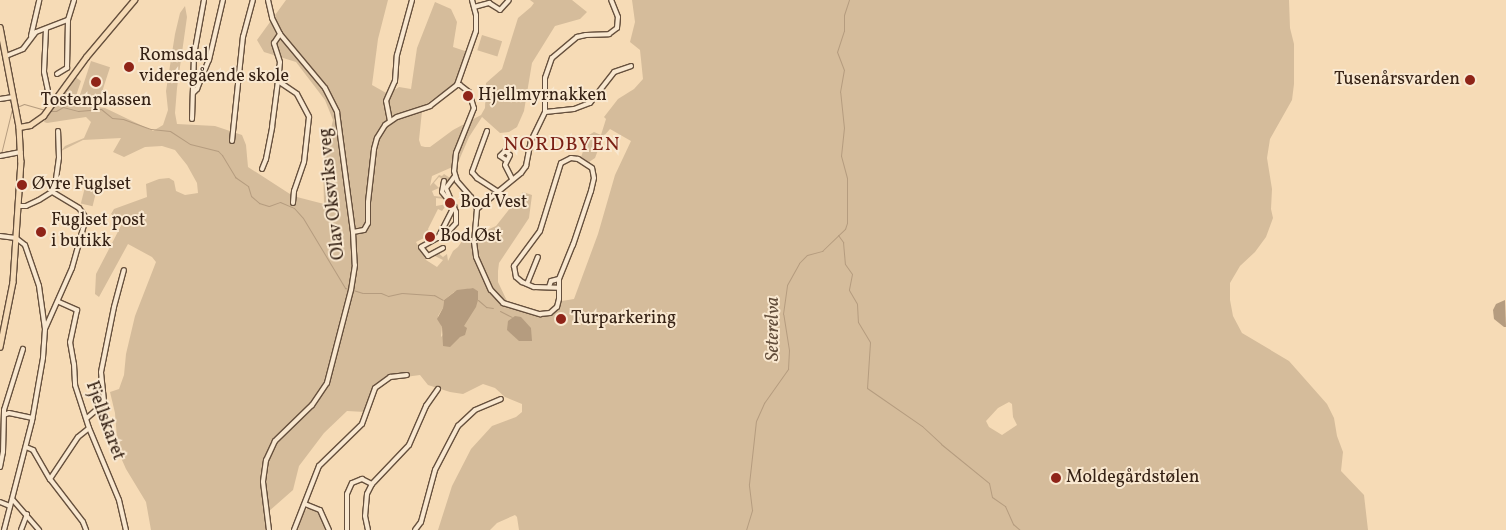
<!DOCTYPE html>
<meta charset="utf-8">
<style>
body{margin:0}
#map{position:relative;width:1506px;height:530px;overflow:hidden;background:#f6dbb6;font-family:Vollkorn,serif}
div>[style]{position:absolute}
.green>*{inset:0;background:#d5bc9b;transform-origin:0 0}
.water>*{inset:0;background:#b59c7f}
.stream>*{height:1px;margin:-0.5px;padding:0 0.5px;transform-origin:0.5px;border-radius:0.5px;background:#b59c7f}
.roads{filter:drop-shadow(1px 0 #66503d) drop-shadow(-1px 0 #66503d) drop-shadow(0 1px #66503d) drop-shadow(0 -1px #66503d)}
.minor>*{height:4px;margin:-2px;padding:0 2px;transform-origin:2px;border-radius:2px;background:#f9e8d0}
.major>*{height:4.5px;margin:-2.25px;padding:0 2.25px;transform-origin:2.25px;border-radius:2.25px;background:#f6dbb6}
.dots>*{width:14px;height:14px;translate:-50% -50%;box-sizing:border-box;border:2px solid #f9e8d0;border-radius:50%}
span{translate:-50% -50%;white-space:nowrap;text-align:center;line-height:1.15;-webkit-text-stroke:4px #f9e8d0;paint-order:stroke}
.poi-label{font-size:18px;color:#362215}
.left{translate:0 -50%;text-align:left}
.right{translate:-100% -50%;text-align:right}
.street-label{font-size:18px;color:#362215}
.water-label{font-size:19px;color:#624d3a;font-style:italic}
.quarter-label{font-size:20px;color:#7a1f14;letter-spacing:1px}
</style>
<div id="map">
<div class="green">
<div style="clip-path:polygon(evenodd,286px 0,388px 0,378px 39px,372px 85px,388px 94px,399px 87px,411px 89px,417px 48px,435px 2px,451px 9px,457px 22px,453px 47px,468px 52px,454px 84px,425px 105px,422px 111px,419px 140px,421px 146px,425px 147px,430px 147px,453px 130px,481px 115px,485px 108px,486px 83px,502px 69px,518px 18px,531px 7px,534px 3px,530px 0,572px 0,587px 12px,580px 19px,555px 26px,532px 63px,524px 111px,517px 127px,509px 132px,500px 133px,482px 117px,469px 137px,457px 165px,432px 176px,430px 186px,439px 175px,442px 176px,444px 174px,450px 178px,445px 187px,445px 193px,443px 193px,444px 180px,439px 177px,434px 183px,439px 188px,432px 191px,434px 196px,443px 197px,445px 199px,436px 198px,436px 206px,447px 204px,442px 211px,438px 209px,428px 229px,430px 233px,435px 232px,437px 236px,435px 238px,428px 236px,416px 242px,426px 260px,437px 267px,443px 260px,433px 255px,437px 252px,443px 257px,447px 254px,448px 261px,453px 251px,458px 247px,468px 232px,487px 230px,496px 226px,523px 192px,532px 195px,529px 218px,499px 263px,498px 271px,498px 282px,507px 301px,513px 307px,531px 313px,546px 312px,557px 308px,562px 301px,574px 299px,598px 234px,615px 175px,631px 141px,610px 129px,603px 137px,595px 158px,589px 162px,581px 157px,589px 135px,594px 132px,601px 135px,606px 119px,604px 117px,618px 99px,634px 89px,643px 79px,640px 50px,630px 42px,635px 22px,632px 0,1289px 0,1290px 28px,1294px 44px,1294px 84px,1292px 100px,1270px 139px,1267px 158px,1272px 189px,1271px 209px,1273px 218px,1266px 237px,1255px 252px,1240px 266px,1230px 283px,1230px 300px,1233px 316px,1242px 333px,1289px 361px,1327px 404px,1334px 418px,1337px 436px,1343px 452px,1341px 471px,1364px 495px,1368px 530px,519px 530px,517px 517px,515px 515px,497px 523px,490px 530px,438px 530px,452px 486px,471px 449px,492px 426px,516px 417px,522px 412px,522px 404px,505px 397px,495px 388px,483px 384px,463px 394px,450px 392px,428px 385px,420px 375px,383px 380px,373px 390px,365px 412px,347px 411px,324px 433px,299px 466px,293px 490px,268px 512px,270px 530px,151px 530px,146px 502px,126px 469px,118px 451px,115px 413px,110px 392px,119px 389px,124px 375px,126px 354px,135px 316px,156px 262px,152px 257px,128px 244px,99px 297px,95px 294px,96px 274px,123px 222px,111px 214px,114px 209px,147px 197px,146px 184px,159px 179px,169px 178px,174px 181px,176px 191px,185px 195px,198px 193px,197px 183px,187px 165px,175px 150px,162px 146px,145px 147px,124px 157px,113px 152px,121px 138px,83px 140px,61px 151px,65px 146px,84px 138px,91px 122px,86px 117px,47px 123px,44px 122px,51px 105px,74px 76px,81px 81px,75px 99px,85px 105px,105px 108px,153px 131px,163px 125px,168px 110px,166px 91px,175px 34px,180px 13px,185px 6px,187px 17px,177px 88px,175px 113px,177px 124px,215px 126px,242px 135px,246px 145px,248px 167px,293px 196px,324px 204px,323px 163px,333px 120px,325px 100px,296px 62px,264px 52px,257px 40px,286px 0,472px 288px,478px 291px,478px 300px,441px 337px,442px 327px,438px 316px,443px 308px,444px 300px,454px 292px,472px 288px,286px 0,1009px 402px,1012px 404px,1013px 417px,1017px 425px,1002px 435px,989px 427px,986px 421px,998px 408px,1009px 402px)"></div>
<div style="left:482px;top:35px;width:21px;height:16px;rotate:17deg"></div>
<div style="left:91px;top:61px;width:20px;height:36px;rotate:18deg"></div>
<div style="left:86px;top:183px;width:12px;height:21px;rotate:14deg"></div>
<div style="clip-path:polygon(309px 508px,320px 514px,327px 530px,298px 530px,304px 511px)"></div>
</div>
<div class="water">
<div style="clip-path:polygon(473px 288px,478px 291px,478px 300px,476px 307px,464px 326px,467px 328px,465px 335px,460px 337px,450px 347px,443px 346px,442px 327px,437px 319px,443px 308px,444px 300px,457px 290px)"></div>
<div style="clip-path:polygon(1505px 300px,1506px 327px,1504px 327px,1494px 319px,1493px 310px,1496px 304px)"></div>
<div style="clip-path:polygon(515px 316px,521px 317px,531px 328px,532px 341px,519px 341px,507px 330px,508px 321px)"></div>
</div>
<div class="stream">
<div style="left:49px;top:111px;width:7px"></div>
<div style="left:56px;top:111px;width:8px;rotate:-30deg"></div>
<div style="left:63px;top:107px;width:16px;rotate:15deg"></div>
<div style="left:78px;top:111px;width:23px;rotate:-5deg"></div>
<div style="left:101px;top:109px;width:14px;rotate:39deg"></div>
<div style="left:112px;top:118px;width:11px;rotate:5deg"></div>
<div style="left:123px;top:119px;width:30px;rotate:20deg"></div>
<div style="left:151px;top:129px;width:19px;rotate:6deg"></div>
<div style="left:170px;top:131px;width:24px;rotate:33deg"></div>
<div style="left:190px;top:144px;width:29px;rotate:14deg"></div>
<div style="left:218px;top:151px;width:6px;rotate:45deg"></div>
<div style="left:222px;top:155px;width:26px;rotate:59deg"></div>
<div style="left:235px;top:177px;width:16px;rotate:35deg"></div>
<div style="left:248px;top:186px;width:10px;rotate:73deg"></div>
<div style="left:251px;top:196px;width:11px;rotate:41deg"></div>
<div style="left:259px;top:203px;width:10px;rotate:17deg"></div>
<div style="left:269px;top:206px;width:12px;rotate:-20deg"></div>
<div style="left:280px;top:202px;width:15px;rotate:23deg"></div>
<div style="left:294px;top:208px;width:13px;rotate:48deg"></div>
<div style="left:303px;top:218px;width:82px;rotate:59deg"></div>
<div style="left:345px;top:288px;width:4px;rotate:14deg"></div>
<div style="left:1px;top:154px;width:46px;rotate:-76.3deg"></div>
<div style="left:12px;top:109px;width:13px;rotate:-23deg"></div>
<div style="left:24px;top:104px;width:22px;rotate:16deg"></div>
<div style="left:838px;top:235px;width:9px;rotate:54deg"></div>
<div style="left:843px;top:242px;width:22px;rotate:85deg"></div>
<div style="left:845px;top:264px;width:12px;rotate:55deg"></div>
<div style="left:852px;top:274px;width:16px;rotate:101deg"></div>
<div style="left:849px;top:290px;width:16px;rotate:60deg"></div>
<div style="left:857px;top:304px;width:18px;rotate:87deg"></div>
<div style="left:858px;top:322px;width:23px;rotate:59deg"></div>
<div style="left:870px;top:342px;width:46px;rotate:93.7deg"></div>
<div style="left:867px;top:388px;width:67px;rotate:34.6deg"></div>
<div style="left:922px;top:426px;width:26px;rotate:43deg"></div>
<div style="left:941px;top:444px;width:62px;rotate:39.1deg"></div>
<div style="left:989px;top:483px;width:14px;rotate:78deg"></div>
<div style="left:992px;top:497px;width:16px;rotate:35deg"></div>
<div style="left:1005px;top:506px;width:20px;rotate:66deg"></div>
<div style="left:1013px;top:524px;width:9px;rotate:41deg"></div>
<div style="left:353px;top:290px;width:10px;rotate:17deg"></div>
<div style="left:363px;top:293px;width:18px"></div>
<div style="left:381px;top:293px;width:8px;rotate:23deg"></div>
<div style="left:388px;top:296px;width:14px;rotate:-12deg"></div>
<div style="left:402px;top:293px;width:32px;rotate:4deg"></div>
<div style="left:434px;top:295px;width:10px;rotate:29deg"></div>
<div style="left:478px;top:300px;width:11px;rotate:41deg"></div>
<div style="left:486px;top:307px;width:7px;rotate:8deg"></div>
<div style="left:500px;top:311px;width:13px;rotate:27deg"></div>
<div style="left:746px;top:530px;width:21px;rotate:-73deg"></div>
<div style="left:752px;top:510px;width:26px;rotate:-97deg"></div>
<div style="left:749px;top:484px;width:63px;rotate:-83.7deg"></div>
<div style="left:756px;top:421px;width:20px;rotate:-66deg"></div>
<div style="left:764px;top:403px;width:42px;rotate:-54.8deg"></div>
<div style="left:788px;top:369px;width:19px;rotate:-87deg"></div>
<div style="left:789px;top:350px;width:36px;rotate:-99deg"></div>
<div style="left:783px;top:314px;width:29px;rotate:-82deg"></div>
<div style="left:787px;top:285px;width:25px;rotate:-61deg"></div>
<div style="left:799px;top:263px;width:11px;rotate:-45deg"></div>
<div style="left:807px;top:255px;width:16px;rotate:-15deg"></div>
<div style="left:822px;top:251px;width:32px;rotate:-44deg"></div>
<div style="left:845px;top:229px;width:6px;rotate:-72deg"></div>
<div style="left:847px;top:223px;width:45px;rotate:-90deg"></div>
<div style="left:847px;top:178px;width:23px;rotate:-105deg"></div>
<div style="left:841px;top:156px;width:28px;rotate:-84deg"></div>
<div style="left:844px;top:128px;width:36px;rotate:-96deg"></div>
<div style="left:840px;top:92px;width:22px;rotate:-80deg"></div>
<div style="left:844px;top:70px;width:19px;rotate:-111deg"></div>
<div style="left:837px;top:52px;width:22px;rotate:-72deg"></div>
<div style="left:844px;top:31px;width:16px;rotate:-90deg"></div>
<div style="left:844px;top:15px;width:16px;rotate:-72deg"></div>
</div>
<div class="roads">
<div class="minor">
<div style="left:268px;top:0;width:18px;rotate:77deg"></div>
<div style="left:272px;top:18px;width:18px;rotate:63deg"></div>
<div style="left:280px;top:34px;width:70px;rotate:50.2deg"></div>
<div style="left:325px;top:88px;width:27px;rotate:63deg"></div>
<div style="left:337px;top:112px;width:121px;rotate:82.4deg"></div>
<div style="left:353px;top:232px;width:33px;rotate:87deg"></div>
<div style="left:355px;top:265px;width:25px;rotate:99deg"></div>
<div style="left:351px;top:290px;width:96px;rotate:104.5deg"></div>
<div style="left:327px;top:383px;width:27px;rotate:124deg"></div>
<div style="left:312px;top:405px;width:52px;rotate:135.8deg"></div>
<div style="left:275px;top:441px;width:21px;rotate:115deg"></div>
<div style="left:266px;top:460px;width:22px;rotate:98deg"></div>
<div style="left:263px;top:482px;width:48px;rotate:82.9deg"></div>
<div style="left:474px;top:7px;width:16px;rotate:-15deg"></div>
<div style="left:489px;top:3px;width:13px;rotate:32deg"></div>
<div style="left:500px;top:10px;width:13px;rotate:-48deg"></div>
<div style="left:46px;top:29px;width:43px;rotate:92.7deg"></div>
<div style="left:44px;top:72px;width:19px;rotate:78deg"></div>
<div style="left:31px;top:36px;width:37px;rotate:-77deg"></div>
<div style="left:6px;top:56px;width:18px;rotate:-22deg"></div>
<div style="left:23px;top:49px;width:21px;rotate:-53deg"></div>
<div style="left:36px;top:32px;width:34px;rotate:-21deg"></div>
<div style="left:57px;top:74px;width:12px;rotate:-31deg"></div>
<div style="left:67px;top:68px;width:48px;rotate:-88.8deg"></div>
<div style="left:68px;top:20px;width:21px;rotate:-73deg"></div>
<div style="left:278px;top:81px;width:23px;rotate:34deg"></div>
<div style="left:297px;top:94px;width:26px;rotate:62deg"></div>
<div style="left:309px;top:117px;width:45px;rotate:96.3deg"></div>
<div style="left:304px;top:162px;width:31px;rotate:109deg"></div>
<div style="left:294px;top:191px;width:12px;rotate:95deg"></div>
<div style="left:457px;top:85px;width:57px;rotate:-70.6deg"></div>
<div style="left:476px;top:31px;width:16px;rotate:-90deg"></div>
<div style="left:476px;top:15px;width:16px;rotate:-105deg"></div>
<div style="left:193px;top:93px;width:6px;rotate:-45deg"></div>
<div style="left:197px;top:89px;width:31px;rotate:-68deg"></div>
<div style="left:209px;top:60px;width:62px;rotate:-76.9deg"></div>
<div style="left:0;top:99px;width:13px;rotate:-9deg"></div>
<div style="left:545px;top:112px;width:29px;rotate:-6deg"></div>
<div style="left:574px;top:109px;width:17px;rotate:-21deg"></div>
<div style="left:590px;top:103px;width:39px;rotate:-52deg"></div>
<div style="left:614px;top:72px;width:18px;rotate:-19deg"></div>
<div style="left:192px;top:119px;width:64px;rotate:-88.2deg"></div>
<div style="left:194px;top:55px;width:56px;rotate:-79.7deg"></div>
<div style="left:390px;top:121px;width:20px;rotate:-101deg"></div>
<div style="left:386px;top:101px;width:22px;rotate:-66deg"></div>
<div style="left:395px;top:81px;width:26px;rotate:-86deg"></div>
<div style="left:397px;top:55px;width:57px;rotate:-74.7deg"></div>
<div style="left:487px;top:131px;width:44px;rotate:110.1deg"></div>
<div style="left:472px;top:172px;width:8px;rotate:50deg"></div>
<div style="left:477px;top:178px;width:24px;rotate:33deg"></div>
<div style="left:232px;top:141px;width:105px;rotate:-84deg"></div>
<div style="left:243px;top:37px;width:38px;rotate:-75deg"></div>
<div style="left:0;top:156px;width:21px;rotate:-11deg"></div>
<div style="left:506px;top:160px;width:7px;rotate:-146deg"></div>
<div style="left:500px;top:156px;width:7px;rotate:-45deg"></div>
<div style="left:505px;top:151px;width:6px;rotate:39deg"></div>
<div style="left:510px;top:155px;width:11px;rotate:117deg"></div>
<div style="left:505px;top:165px;width:16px;rotate:63deg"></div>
<div style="left:262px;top:169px;width:11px;rotate:-68deg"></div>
<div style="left:266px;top:159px;width:33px;rotate:-79deg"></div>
<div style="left:272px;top:127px;width:54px;rotate:-82.6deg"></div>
<div style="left:279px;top:73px;width:11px;rotate:-85deg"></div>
<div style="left:280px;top:62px;width:20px;rotate:-108deg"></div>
<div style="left:274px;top:43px;width:11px;rotate:-56deg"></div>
<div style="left:444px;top:181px;width:11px;rotate:100deg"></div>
<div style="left:442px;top:192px;width:13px;rotate:51deg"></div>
<div style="left:19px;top:206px;width:7px"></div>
<div style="left:26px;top:206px;width:14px;rotate:-25deg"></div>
<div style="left:39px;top:200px;width:15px;rotate:-32deg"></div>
<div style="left:52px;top:192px;width:7px;rotate:-63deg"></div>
<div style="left:55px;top:186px;width:28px;rotate:-82deg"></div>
<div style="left:59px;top:158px;width:27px;rotate:-92deg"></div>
<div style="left:477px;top:209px;width:57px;rotate:-39.3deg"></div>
<div style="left:521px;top:173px;width:9px;rotate:-54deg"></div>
<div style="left:526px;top:166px;width:25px;rotate:-79deg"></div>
<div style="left:531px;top:141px;width:32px;rotate:-64deg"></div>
<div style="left:545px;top:112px;width:34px;rotate:-90deg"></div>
<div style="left:545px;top:78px;width:21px;rotate:-71deg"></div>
<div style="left:552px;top:58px;width:33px;rotate:-40deg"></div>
<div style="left:577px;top:37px;width:9px;rotate:-13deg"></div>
<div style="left:586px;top:35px;width:23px;rotate:-2deg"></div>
<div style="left:609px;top:34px;width:10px;rotate:-37deg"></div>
<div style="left:617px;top:28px;width:11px;rotate:-85deg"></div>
<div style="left:618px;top:17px;width:18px;rotate:-112deg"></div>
<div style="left:353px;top:232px;width:11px;rotate:-10deg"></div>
<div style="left:364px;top:230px;width:8px;rotate:-60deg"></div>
<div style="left:368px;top:223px;width:21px;rotate:-90deg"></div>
<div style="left:368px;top:202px;width:53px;rotate:-83.5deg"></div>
<div style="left:374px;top:149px;width:11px;rotate:-75deg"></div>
<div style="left:377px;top:138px;width:15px;rotate:-58deg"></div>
<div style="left:385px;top:125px;width:14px;rotate:-34deg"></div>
<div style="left:397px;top:117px;width:35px;rotate:-18deg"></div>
<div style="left:430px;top:106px;width:34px;rotate:-38deg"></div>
<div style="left:457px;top:85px;width:3px"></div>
<div style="left:460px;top:85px;width:11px;rotate:38deg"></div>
<div style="left:469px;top:92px;width:17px;rotate:73deg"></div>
<div style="left:474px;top:108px;width:48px;rotate:111.8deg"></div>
<div style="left:456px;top:153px;width:18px;rotate:96deg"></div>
<div style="left:454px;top:171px;width:10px;rotate:73deg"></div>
<div style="left:457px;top:181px;width:21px;rotate:49deg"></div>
<div style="left:471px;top:197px;width:13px;rotate:63deg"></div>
<div style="left:477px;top:209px;width:33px;rotate:95deg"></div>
<div style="left:474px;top:242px;width:15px;rotate:82deg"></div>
<div style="left:476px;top:257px;width:36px;rotate:66deg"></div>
<div style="left:491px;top:290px;width:18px;rotate:47deg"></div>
<div style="left:503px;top:303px;width:39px;rotate:17deg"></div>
<div style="left:540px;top:314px;width:10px;rotate:-6deg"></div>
<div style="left:550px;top:313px;width:9px;rotate:-41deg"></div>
<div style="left:557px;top:307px;width:8px;rotate:-76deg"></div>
<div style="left:559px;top:299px;width:20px;rotate:-90deg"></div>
<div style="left:559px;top:279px;width:37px;rotate:-68deg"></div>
<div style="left:573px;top:245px;width:57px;rotate:-71.6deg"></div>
<div style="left:591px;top:191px;width:13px;rotate:-77deg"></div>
<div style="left:594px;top:178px;width:10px;rotate:-101deg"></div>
<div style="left:592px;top:168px;width:17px;rotate:-147deg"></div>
<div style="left:578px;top:159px;width:7px;rotate:-172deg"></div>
<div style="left:571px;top:158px;width:11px;rotate:153deg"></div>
<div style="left:561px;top:163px;width:71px;rotate:107.2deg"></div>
<div style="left:540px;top:231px;width:44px;rotate:126.6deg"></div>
<div style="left:514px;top:266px;width:11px;rotate:80deg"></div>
<div style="left:516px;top:277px;width:8px;rotate:40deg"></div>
<div style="left:522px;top:282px;width:13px;rotate:23deg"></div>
<div style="left:534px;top:287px;width:24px;rotate:2deg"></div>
<div style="left:0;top:236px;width:16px;rotate:7deg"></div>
<div style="left:16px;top:238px;width:11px;rotate:38deg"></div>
<div style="left:25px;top:245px;width:43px;rotate:71.1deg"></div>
<div style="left:39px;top:286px;width:43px;rotate:82.1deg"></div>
<div style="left:45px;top:329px;width:29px;rotate:94deg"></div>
<div style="left:43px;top:358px;width:64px;rotate:99.9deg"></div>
<div style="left:32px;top:421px;width:113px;rotate:104.4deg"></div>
<div style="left:438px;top:238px;width:36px;rotate:-63deg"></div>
<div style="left:443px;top:248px;width:17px;rotate:152deg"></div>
<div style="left:428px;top:256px;width:11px;rotate:-128deg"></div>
<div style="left:421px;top:247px;width:31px;rotate:-29deg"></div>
<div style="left:448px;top:232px;width:12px;rotate:-48deg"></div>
<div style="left:456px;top:223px;width:11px;rotate:-90deg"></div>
<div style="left:456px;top:212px;width:26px;rotate:-113deg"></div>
<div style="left:446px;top:188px;width:15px;rotate:-53deg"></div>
<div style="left:527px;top:284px;width:29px;rotate:-68deg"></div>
<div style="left:549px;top:287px;width:6px;rotate:-72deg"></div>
<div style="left:551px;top:281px;width:8px;rotate:-14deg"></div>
<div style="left:59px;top:302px;width:20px;rotate:24deg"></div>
<div style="left:77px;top:310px;width:33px;rotate:102deg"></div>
<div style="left:70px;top:342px;width:22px;rotate:80deg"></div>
<div style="left:74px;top:364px;width:21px;rotate:87deg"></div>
<div style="left:75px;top:385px;width:45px;rotate:72deg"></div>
<div style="left:89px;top:428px;width:78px;rotate:67.4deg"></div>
<div style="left:119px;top:500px;width:31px;rotate:77deg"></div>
<div style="left:45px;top:329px;width:67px;rotate:-66.1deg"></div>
<div style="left:72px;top:268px;width:52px;rotate:-74.4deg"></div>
<div style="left:86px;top:218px;width:12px;rotate:-125deg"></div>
<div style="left:79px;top:208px;width:31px;rotate:-149deg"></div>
<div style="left:4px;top:415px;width:5px;rotate:-22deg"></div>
<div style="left:9px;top:413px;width:24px;rotate:12deg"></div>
<div style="left:87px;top:418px;width:20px;rotate:-41deg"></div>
<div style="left:102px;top:405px;width:4px;rotate:-63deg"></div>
<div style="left:104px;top:401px;width:29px;rotate:-96deg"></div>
<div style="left:101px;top:372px;width:66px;rotate:-78.7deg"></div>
<div style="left:114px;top:307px;width:38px;rotate:-75deg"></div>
<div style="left:26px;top:447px;width:8px;rotate:23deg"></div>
<div style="left:33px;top:450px;width:34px;rotate:60deg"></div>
<div style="left:50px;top:479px;width:54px;rotate:52.5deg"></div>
<div style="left:83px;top:522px;width:9px;rotate:69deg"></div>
<div style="left:0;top:467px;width:15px;rotate:-79deg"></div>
<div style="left:3px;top:452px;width:42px;rotate:-88.6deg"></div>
<div style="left:4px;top:410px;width:64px;rotate:-72.7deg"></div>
<div style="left:50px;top:479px;width:50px;rotate:-56.3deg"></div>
<div style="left:78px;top:437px;width:14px;rotate:-39deg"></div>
<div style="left:372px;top:484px;width:54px;rotate:-46.5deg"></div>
<div style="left:409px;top:445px;width:43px;rotate:-66.4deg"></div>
<div style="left:426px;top:406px;width:21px;rotate:-55deg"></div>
<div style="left:13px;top:500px;width:40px;rotate:49deg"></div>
<div style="left:0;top:502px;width:11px;rotate:22deg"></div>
<div style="left:305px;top:504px;width:16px;rotate:22deg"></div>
<div style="left:320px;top:510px;width:22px;rotate:66deg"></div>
<div style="left:21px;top:530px;width:17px;rotate:-69deg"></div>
<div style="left:294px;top:530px;width:69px;rotate:-68.7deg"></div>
<div style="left:319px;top:466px;width:60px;rotate:-44.3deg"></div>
<div style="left:362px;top:424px;width:38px;rotate:-70deg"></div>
<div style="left:375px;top:388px;width:19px;rotate:-36deg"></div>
<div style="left:390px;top:377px;width:17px;rotate:-7deg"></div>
<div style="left:347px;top:530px;width:36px;rotate:-90deg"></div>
<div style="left:347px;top:494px;width:12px;rotate:-66deg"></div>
<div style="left:352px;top:483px;width:11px;rotate:-22deg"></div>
<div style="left:362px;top:479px;width:11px;rotate:27deg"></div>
<div style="left:372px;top:484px;width:11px;rotate:117deg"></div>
<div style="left:367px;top:494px;width:22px;rotate:95deg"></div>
<div style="left:365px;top:516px;width:14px;rotate:78deg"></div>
<div style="left:415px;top:530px;width:10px;rotate:-53deg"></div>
<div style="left:421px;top:522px;width:54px;rotate:-74.9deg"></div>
<div style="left:435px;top:470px;width:50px;rotate:-62.4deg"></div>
<div style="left:458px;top:426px;width:23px;rotate:-43deg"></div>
<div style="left:475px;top:410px;width:28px;rotate:-23deg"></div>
</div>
<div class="major">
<div style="left:0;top:27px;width:102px;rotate:79.2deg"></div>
<div style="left:19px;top:127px;width:34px;rotate:87deg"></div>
<div style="left:21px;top:161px;width:121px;rotate:93.8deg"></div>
<div style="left:13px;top:282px;width:66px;rotate:101.3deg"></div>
<div style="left:19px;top:127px;width:11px;rotate:-10deg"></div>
<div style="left:30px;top:125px;width:16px;rotate:-35deg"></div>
<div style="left:43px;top:116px;width:73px;rotate:-53.9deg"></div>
<div style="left:86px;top:57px;width:75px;rotate:-49.9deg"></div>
</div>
</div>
<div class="dots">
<div style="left:129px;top:67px;background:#8f2418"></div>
<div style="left:1470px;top:80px;background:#8f2418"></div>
<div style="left:96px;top:82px;background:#8f2418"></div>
<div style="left:468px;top:96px;background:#8f2418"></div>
<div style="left:22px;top:185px;background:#8f2418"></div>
<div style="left:450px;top:203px;background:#8f2418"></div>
<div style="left:41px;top:232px;background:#8f2418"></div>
<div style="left:430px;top:237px;background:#8f2418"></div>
<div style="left:561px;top:319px;background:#8f2418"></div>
<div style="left:1056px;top:478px;background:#8f2418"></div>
</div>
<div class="poi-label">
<span class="left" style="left:139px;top:67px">Romsdal<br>videregående skole</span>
<span class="right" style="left:1460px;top:80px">Tusenårsvarden</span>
<span class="left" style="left:478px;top:96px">Hjellmyrnakken</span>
<span style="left:96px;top:101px">Tostenplassen</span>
<span class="left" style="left:32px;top:185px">Øvre Fuglset</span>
<span class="left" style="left:460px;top:203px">Bod Vest</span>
<span class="left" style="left:51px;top:232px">Fuglset post<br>i butikk</span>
<span class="left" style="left:440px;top:237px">Bod Øst</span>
<span class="left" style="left:571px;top:319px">Turparkering</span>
<span class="left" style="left:1066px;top:478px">Moldegårdstølen</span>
</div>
<div class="street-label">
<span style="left:333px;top:194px;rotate:-96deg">Olav Oksviks veg</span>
<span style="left:104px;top:421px;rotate:70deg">Fjellskaret</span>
</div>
<div class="water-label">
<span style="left:774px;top:329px;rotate:-90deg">Seterelva</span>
</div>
<div class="quarter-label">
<span style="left:562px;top:145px">NORDBYEN</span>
</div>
</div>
